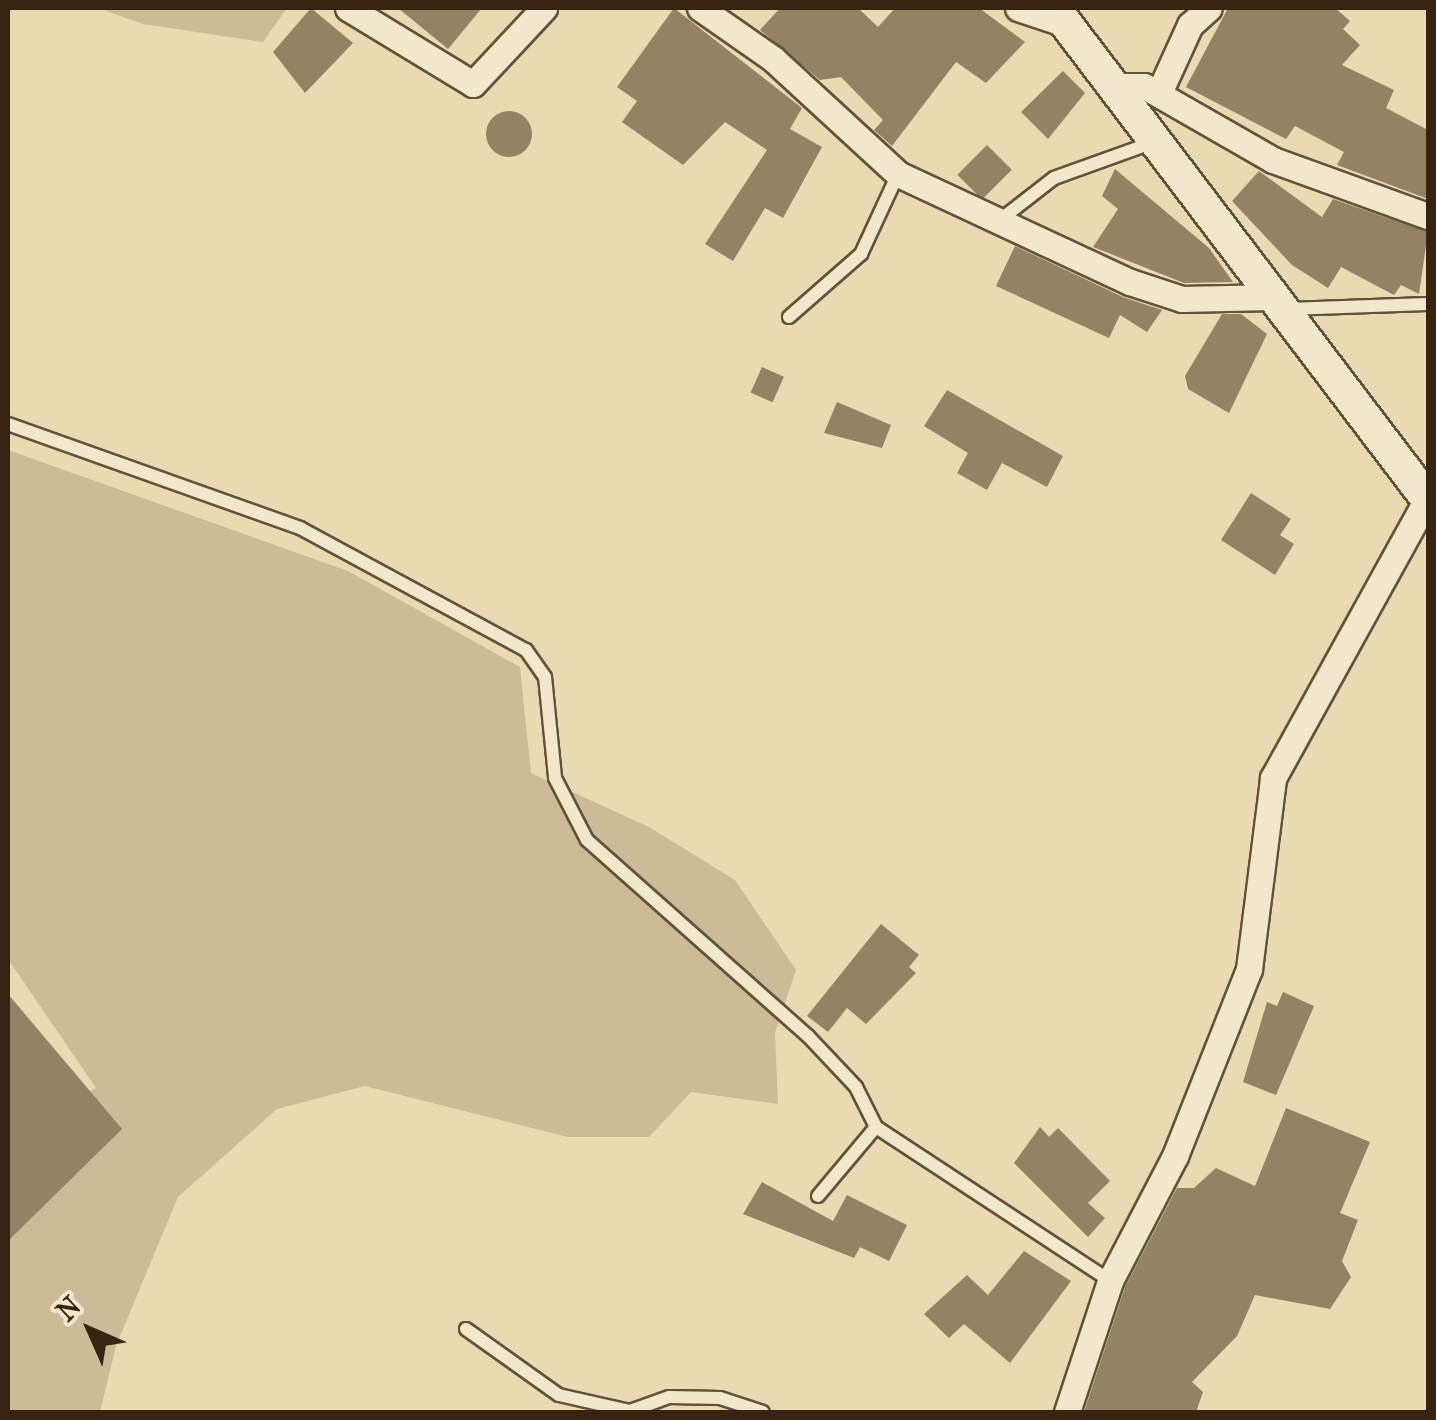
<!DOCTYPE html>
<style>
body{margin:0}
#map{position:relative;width:1436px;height:1420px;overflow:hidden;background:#eadab1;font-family:"IM FELL French Canon",serif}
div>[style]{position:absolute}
.green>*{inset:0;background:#ccbb96}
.building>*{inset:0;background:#948265;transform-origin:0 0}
.round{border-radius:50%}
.roads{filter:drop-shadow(2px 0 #64513a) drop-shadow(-2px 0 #64513a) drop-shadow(0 2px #64513a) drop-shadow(0 -2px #64513a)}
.service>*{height:12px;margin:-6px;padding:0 6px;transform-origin:6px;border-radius:6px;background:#f1e7cc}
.minor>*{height:25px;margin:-12.5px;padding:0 12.5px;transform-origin:12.5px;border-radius:12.5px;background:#f1e7cc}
.tertiary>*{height:32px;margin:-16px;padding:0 16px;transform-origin:16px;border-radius:16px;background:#f1e7cc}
span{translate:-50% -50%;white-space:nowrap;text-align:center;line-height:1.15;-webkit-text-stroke:9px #f1e7cc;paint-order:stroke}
.frame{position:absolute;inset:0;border:10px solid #372312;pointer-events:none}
.north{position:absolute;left:40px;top:1280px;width:100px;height:100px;-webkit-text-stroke:8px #f1e7cc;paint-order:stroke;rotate:315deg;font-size:28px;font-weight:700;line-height:40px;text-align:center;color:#372312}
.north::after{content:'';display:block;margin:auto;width:35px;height:45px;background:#372312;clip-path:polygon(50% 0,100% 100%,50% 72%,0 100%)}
</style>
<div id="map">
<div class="green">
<div style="clip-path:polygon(98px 8px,287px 8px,263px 42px,143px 24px)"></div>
<div style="clip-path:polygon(8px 450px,348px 571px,520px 667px,531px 773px,649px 827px,735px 880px,796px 970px,775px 1033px,778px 1104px,691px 1092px,649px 1137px,568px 1137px,365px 1086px,277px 1109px,178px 1197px,116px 1346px,100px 1412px,8px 1412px,8px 1133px,96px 1088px,8px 959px)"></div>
</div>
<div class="building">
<div style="clip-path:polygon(311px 8px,353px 43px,305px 93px,273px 52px)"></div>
<div style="clip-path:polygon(398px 8px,482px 8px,448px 49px)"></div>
<div style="clip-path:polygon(674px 8px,802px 108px,790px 129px,822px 147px,783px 218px,765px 208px,733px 261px,705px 244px,767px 150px,725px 122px,683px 165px,622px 122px,637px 101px,617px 87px)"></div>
<div style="clip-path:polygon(780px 8px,858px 8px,878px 27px,895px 8px,979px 8px,1025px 42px,986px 83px,956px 62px,892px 146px,874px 130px,883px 120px,841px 77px,820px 80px,760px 30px)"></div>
<div style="clip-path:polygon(1228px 8px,1335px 8px,1350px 21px,1343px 29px,1360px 45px,1342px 65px,1394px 90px,1386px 108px,1428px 130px,1428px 199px,1337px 165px,1344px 152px,1295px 126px,1286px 139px,1186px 87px)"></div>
<div style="clip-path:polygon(1063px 71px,1085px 93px,1048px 139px,1021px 112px)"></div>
<div class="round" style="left:486px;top:111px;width:46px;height:46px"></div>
<div style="left:987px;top:145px;width:35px;height:42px;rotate:45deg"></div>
<div style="clip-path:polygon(1115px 169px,1209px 248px,1233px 282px,1184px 283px,1093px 247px,1118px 209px,1102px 196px)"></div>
<div style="clip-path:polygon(1259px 171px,1322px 217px,1333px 199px,1428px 232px,1419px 294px,1401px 285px,1394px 295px,1341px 267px,1328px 288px,1292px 265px,1232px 201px)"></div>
<div style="clip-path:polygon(1015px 246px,1123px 297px,1162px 310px,1147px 332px,1120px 315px,1109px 338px,996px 286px)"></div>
<div style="clip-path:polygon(1222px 314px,1241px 314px,1267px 334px,1229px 413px,1188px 389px,1185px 376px)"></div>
<div style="left:762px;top:367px;width:24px;height:28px;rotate:24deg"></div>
<div style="clip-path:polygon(947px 390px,1063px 456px,1047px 487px,1002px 463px,987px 490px,957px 473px,968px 453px,924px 426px)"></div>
<div style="clip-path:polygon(837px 402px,891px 425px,882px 448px,824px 433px)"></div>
<div style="clip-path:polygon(1251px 493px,1291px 519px,1280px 535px,1294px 544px,1275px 575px,1221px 540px)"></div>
<div style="clip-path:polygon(881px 924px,919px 955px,909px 967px,916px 973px,866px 1024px,847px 1008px,828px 1032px,807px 1016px)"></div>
<div style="clip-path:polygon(1283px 992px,1314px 1006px,1276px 1095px,1243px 1082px,1267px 1002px,1277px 1006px)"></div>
<div style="clip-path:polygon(8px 994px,122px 1129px,8px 1241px)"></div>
<div style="clip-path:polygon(1286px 1108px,1370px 1142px,1340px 1213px,1358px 1220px,1342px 1261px,1351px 1277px,1330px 1309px,1255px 1295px,1237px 1336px,1192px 1382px,1203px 1392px,1196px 1412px,1084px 1412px,1125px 1287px,1177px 1188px,1194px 1188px,1216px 1168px,1255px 1186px)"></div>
<div style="clip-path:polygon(1040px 1127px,1049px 1137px,1058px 1128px,1110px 1181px,1088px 1203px,1105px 1218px,1088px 1237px,1014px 1163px)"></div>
<div style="clip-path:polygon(762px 1182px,833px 1221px,847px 1195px,907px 1225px,889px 1261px,860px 1247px,854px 1258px,743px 1214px)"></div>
<div style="clip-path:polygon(1024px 1251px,1071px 1281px,1010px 1363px,964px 1324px,949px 1338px,924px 1314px,967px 1275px,988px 1295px)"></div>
</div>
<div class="roads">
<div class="service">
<div style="left:1000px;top:220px;width:68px;rotate:-37.9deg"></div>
<div style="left:1054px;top:178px;width:106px;rotate:-19.8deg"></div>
<div style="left:1287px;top:309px;width:141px;rotate:-2deg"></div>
<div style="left:789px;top:317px;width:96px;rotate:-41.2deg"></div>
<div style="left:861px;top:254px;width:88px;rotate:-65.2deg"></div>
<div style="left:8px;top:424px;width:310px;rotate:19.6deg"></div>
<div style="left:300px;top:528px;width:257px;rotate:28.4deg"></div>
<div style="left:526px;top:650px;width:33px;rotate:55deg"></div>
<div style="left:545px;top:677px;width:101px;rotate:84.3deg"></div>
<div style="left:555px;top:778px;width:70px;rotate:62.7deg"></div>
<div style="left:587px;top:840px;width:295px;rotate:41.6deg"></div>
<div style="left:808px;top:1036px;width:70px;rotate:46.7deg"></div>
<div style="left:856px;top:1087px;width:45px;rotate:63.4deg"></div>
<div style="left:876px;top:1127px;width:280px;rotate:33.3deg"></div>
<div style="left:818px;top:1196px;width:90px;rotate:-50deg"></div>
<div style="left:466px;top:1329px;width:114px;rotate:35.4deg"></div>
<div style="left:559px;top:1395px;width:73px;rotate:12.7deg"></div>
<div style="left:630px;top:1411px;width:41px;rotate:-19.7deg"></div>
<div style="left:669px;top:1397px;width:51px;rotate:1.1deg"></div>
<div style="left:720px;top:1398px;width:45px;rotate:18deg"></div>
</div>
<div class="minor">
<div style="left:348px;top:8px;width:146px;rotate:31.3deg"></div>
<div style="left:473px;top:84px;width:104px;rotate:-46.9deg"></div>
<div style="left:700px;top:8px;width:89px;rotate:34.9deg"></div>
<div style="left:773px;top:59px;width:170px;rotate:42.6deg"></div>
<div style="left:898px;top:174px;width:256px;rotate:25deg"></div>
<div style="left:1130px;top:282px;width:55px;rotate:18.1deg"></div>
<div style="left:1182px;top:299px;width:91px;rotate:-1.3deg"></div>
<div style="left:1018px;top:8px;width:51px;rotate:18.4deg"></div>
<div style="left:1113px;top:86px;width:31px"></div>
<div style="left:1144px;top:86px;width:149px;rotate:29.8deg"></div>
<div style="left:1273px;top:160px;width:165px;rotate:19.9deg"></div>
<div style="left:1159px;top:93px;width:75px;rotate:-65.5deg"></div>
<div style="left:1190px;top:25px;width:25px;rotate:-42deg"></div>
<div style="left:1067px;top:1412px;width:138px;rotate:-71.8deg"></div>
<div style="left:1110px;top:1281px;width:141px;rotate:-62.5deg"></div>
<div style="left:1175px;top:1156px;width:201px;rotate:-68.4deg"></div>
<div style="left:1249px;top:969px;width:193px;rotate:-82.8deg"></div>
<div style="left:1273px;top:778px;width:321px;rotate:-61.1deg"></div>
</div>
<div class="tertiary">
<div style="left:1054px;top:8px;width:618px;rotate:52.76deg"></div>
</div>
</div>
<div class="frame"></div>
<div class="north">N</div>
</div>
